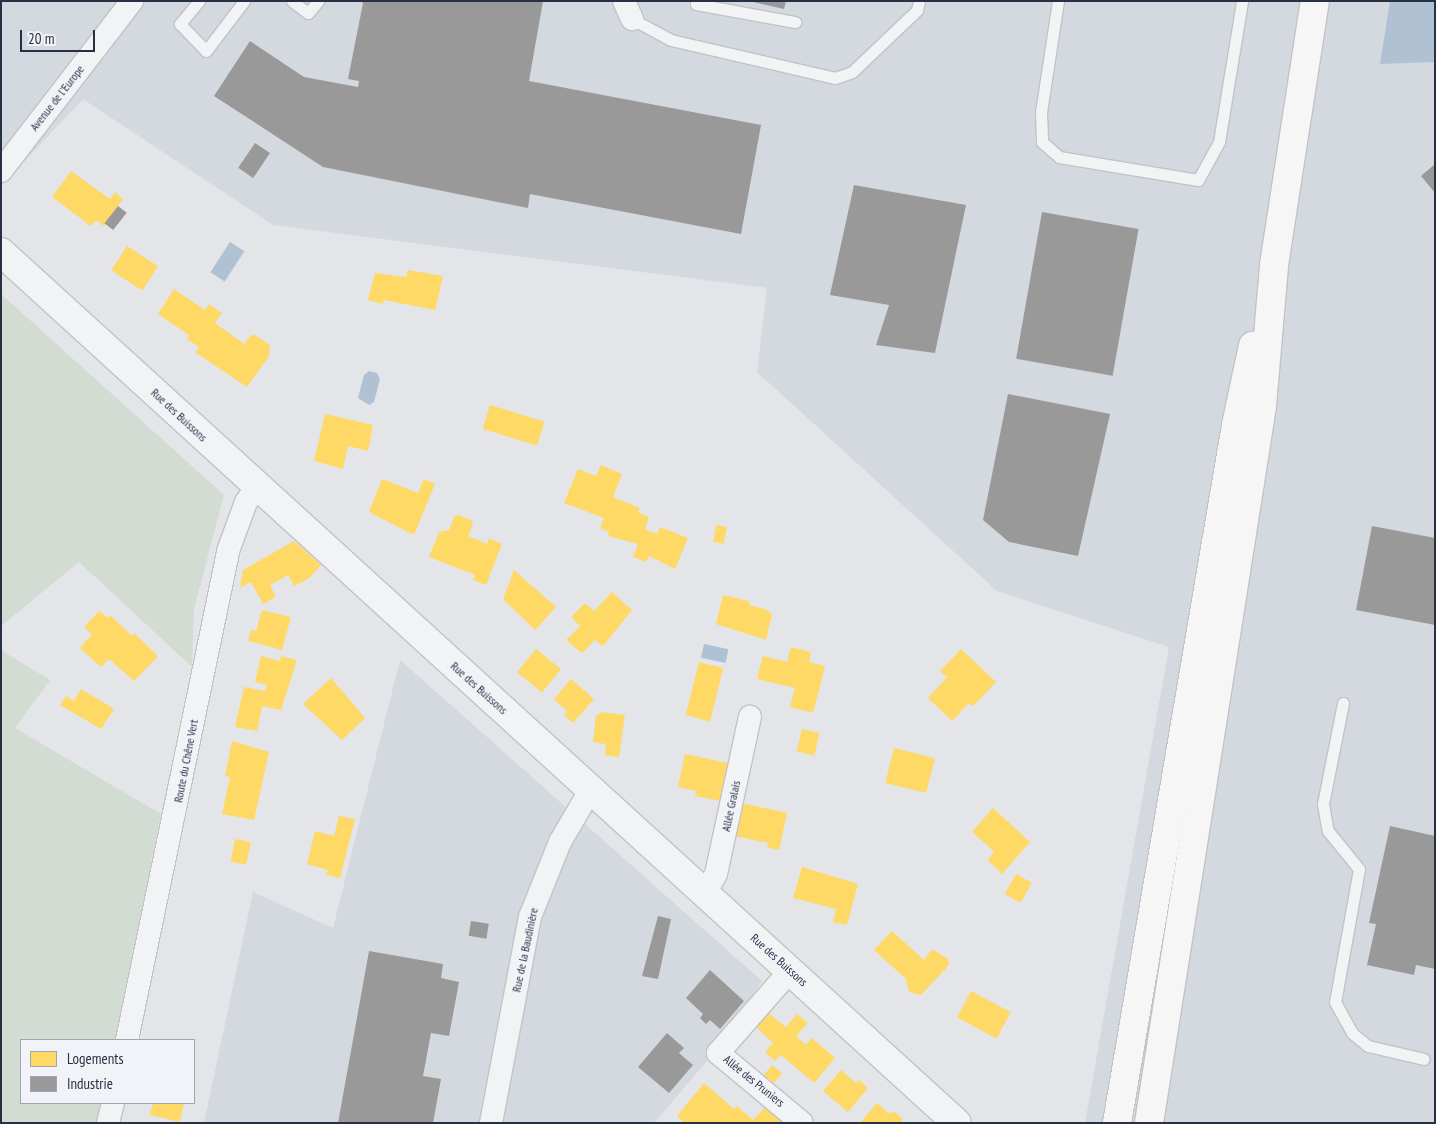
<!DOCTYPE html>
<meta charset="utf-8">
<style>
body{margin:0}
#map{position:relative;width:1436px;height:1124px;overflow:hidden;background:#e3e5e8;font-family:"PT Sans Narrow",sans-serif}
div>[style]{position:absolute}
.built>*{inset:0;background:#d4d8df}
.green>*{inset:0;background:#d3dcd3}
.water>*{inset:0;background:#b0c1d4;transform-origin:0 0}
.homes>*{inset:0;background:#ffd966;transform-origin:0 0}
.industry>*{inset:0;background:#999;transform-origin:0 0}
.roads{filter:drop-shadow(1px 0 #c1c3c6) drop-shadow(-1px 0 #c1c3c6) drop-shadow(0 1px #c1c3c6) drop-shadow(0 -1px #c1c3c6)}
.service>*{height:11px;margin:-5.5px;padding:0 5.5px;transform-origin:5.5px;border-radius:5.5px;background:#f2f3f5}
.minor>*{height:22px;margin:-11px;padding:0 11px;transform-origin:11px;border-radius:11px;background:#f2f3f5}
.tertiary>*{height:28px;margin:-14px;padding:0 14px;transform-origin:14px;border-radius:14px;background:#f2f3f5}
.primary>*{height:28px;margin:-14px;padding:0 14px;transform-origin:14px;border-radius:14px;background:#f6f6f7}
span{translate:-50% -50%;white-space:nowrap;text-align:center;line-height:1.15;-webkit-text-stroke:5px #f1f3f8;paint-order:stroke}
.street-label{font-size:12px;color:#283143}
.frame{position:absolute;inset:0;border:2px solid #283143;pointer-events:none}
.legend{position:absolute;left:20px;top:1039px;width:175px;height:65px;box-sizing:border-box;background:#f1f3f8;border:1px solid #a1a5b0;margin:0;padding:6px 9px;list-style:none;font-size:15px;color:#283143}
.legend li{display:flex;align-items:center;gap:10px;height:25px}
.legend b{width:25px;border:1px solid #a1a5b0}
.scale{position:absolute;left:20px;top:30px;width:75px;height:22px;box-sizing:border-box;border:2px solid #283143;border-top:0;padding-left:6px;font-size:15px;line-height:18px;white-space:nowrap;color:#283143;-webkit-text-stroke:4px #f1f3f8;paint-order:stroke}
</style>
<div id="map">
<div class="built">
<div style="clip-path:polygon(1px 1px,1435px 1px,1435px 1123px,1085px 1123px,1169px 647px,997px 591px,757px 372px,767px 288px,273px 225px,83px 99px,1px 186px)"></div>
<div style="clip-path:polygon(400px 660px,762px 981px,706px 1062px,654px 1123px,204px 1123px,253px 892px,333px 928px)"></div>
</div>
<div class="green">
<div style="clip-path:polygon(1px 294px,224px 495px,194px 609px,192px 667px,79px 562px,1px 626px)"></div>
<div style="clip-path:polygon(1px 650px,50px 680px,15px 728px,161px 814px,115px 1040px,21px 1040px,21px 1103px,100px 1103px,96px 1123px,1px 1123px)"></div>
</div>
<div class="water">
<div style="clip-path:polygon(1390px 1px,1435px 1px,1435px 62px,1380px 64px)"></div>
<div style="left:230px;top:242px;width:17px;height:36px;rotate:33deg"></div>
<div style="clip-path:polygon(369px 371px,377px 373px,380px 379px,374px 402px,369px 405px,358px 398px,364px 375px)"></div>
<div style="left:704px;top:644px;width:25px;height:14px;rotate:12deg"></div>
</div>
<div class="homes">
<div style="clip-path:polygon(71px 171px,110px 199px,115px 192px,123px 199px,104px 226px,96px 220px,91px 226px,52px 197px)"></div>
<div style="left:127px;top:246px;width:37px;height:29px;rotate:33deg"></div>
<div style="clip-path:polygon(408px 270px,443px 276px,435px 310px,384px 300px,383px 304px,368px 300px,375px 273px,406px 277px)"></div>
<div style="clip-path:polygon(174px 289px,205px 310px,209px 304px,222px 313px,215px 323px,244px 344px,250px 336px,255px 335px,270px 345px,269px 356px,247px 387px,195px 352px,199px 347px,187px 339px,189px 335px,158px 314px)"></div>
<div style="left:490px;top:405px;width:57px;height:25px;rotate:17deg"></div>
<div style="clip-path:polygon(325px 414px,373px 425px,368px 451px,348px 446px,343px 469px,314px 461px)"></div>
<div style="clip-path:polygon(601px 465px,622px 474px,613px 497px,640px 508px,638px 512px,649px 517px,645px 529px,657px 534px,660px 527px,688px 538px,675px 569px,649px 556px,646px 562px,633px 557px,638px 544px,608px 536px,609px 532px,600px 528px,604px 518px,564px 503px,578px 469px,596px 476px)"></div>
<div style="clip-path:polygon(382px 479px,418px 493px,424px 479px,435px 484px,414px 535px,369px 512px)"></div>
<div style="clip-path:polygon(459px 515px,471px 520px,473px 525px,468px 536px,487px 544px,489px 538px,502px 544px,486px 585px,473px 580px,475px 575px,429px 557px,439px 532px,449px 530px,454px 517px)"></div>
<div style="left:716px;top:525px;width:11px;height:17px;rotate:10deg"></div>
<div style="clip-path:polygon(294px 541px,321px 565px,308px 579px,294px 586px,288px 575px,270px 585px,276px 597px,263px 604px,251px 582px,240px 588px,243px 570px)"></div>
<div style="clip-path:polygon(514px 570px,556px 607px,535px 630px,503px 599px)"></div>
<div style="clip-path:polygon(612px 592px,632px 610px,603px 646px,595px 640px,582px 653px,566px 640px,580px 626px,571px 617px,585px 603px,594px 611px)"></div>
<div style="clip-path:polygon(723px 595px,749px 601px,749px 605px,765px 609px,772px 614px,766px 640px,716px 624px)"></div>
<div style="clip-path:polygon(262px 610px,291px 617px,282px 650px,248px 641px,251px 630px,256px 631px)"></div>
<div style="clip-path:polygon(99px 611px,108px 618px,110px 615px,132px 636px,134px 633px,158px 656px,134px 681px,109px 659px,101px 667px,80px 648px,92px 634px,84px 627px)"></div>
<div style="clip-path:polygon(791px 647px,811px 652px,809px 662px,825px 666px,813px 713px,790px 707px,795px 688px,757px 679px,763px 656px,787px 662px)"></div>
<div style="left:536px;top:649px;width:32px;height:30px;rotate:39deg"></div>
<div style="clip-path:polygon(961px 649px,996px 682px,973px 706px,969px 703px,952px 721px,928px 698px,947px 677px,940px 671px)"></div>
<div style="clip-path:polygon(261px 656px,280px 661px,281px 656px,297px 660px,281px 710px,262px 706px,257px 731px,235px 727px,244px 687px,265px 691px,267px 685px,255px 682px)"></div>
<div style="left:699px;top:662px;width:25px;height:55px;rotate:14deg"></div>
<div style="clip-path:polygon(331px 678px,365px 718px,342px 740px,303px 704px)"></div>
<div style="clip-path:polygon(571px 679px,594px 699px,573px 723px,564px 715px,567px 711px,554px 699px)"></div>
<div style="clip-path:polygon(81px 689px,114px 709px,101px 729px,60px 705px,66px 696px,74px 701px)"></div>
<div style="clip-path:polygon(602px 712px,625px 715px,619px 757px,605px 755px,606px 744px,593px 742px,596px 716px)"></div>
<div style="left:802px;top:729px;width:18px;height:23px;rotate:13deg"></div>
<div style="clip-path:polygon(232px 741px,269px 752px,254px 820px,222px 814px,230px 777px,225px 776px)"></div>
<div style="left:894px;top:748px;width:42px;height:36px;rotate:14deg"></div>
<div style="clip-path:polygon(685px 754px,728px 763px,720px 801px,695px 796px,696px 791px,678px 787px)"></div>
<div style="clip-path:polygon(742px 803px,787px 813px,779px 850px,767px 847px,768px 843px,735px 836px)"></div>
<div style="clip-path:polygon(993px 808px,1030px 842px,1002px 874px,988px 860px,994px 851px,972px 832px)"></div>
<div style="clip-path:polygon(339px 816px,355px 819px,340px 878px,326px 875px,328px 870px,307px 864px,315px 831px,334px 836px)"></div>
<div style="left:235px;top:839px;width:16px;height:23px;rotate:11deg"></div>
<div style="clip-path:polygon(802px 867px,858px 884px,847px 925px,833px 922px,836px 909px,793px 898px)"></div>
<div style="left:1016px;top:874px;width:18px;height:23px;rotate:29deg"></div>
<div style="clip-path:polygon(892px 931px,924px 960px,932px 949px,948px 959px,949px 965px,921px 995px,909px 992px,906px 979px,874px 950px)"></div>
<div style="left:971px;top:991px;width:45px;height:30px;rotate:28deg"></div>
<div style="clip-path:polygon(768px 1013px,786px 1027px,797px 1014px,808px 1023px,796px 1036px,806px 1045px,812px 1038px,835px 1058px,814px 1083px,781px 1055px,775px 1061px,765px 1052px,773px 1043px,756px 1027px)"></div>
<div style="left:772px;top:1065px;width:13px;height:13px;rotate:39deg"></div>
<div style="clip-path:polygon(841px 1070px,856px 1083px,859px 1080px,868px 1088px,848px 1112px,823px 1091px)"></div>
<div style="clip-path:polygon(704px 1083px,734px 1109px,737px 1106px,753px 1120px,766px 1106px,786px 1123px,685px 1123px,677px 1116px)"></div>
<div style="clip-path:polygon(153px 1103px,184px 1103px,180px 1122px,150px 1115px)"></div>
<div style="clip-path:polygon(877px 1103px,890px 1114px,893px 1111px,903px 1119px,900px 1123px,860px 1123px)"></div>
</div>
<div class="industry">
<div style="clip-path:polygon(360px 1px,543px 1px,529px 81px,761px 125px,741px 234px,530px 194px,528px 208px,323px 167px,214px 96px,250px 41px,304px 77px,358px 87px,359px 81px,348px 79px,363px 3px)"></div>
<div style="clip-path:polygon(749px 1px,786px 1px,784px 9px)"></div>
<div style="left:255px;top:143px;width:18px;height:30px;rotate:34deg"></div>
<div style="clip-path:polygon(1435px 164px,1435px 193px,1421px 176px)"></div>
<div style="clip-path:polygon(854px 185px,966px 205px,935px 353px,876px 345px,889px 305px,830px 295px)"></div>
<div style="left:118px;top:206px;width:11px;height:22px;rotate:38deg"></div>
<div style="left:1042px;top:212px;width:98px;height:149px;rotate:10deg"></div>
<div style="clip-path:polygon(1008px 394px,1110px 414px,1078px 556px,1009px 542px,983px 520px)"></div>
<div style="clip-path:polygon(1372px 526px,1435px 538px,1435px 625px,1356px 610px)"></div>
<div style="clip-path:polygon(1390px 826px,1435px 836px,1435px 969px,1416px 965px,1414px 975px,1367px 965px,1376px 924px,1369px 923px)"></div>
<div style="clip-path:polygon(658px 916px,671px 919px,658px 979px,642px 976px)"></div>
<div style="left:471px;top:921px;width:18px;height:15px;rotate:9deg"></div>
<div style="clip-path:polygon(369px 951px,443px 964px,441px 978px,459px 982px,449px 1036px,431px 1033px,423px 1076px,441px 1079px,433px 1123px,338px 1123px)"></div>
<div style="clip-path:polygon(710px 970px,744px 1001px,720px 1029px,710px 1020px,706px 1024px,700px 1018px,703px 1014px,686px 998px)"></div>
<div style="clip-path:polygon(667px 1033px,684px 1048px,679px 1053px,693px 1065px,669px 1093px,638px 1067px)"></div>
</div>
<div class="roads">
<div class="service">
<div style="left:199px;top:1px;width:30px;rotate:130deg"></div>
<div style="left:180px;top:24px;width:37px;rotate:46deg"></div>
<div style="left:206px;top:51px;width:63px;rotate:-52.8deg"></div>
<div style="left:292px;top:1px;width:20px;rotate:37deg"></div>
<div style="left:308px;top:13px;width:16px;rotate:-50deg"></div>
<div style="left:697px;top:1px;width:3px;rotate:108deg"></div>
<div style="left:696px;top:4px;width:101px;rotate:10.3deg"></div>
<div style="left:1058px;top:1px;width:112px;rotate:98.7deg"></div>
<div style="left:1041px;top:112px;width:30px;rotate:88deg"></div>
<div style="left:1042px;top:142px;width:23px;rotate:41deg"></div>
<div style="left:1059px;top:157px;width:141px;rotate:9.4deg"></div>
<div style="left:1198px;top:180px;width:43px;rotate:-61.1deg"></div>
<div style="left:1219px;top:142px;width:143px;rotate:-80.7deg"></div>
<div style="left:632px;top:19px;width:44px;rotate:28.3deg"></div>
<div style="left:671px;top:40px;width:168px;rotate:13deg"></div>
<div style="left:835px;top:78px;width:18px;rotate:-19deg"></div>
<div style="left:852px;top:72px;width:90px;rotate:-43.6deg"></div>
<div style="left:917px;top:10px;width:9px;rotate:-77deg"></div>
<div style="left:1343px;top:703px;width:103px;rotate:101.2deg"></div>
<div style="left:1323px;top:804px;width:27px;rotate:80deg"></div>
<div style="left:1328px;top:831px;width:49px;rotate:50.8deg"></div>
<div style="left:1359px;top:869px;width:135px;rotate:100.2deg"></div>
<div style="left:1335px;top:1002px;width:35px;rotate:61deg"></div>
<div style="left:1352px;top:1033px;width:21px;rotate:39deg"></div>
<div style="left:1368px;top:1046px;width:57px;rotate:13.1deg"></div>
</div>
<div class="minor">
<div style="left:624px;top:1px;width:20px;rotate:66deg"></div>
<div style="left:1px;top:171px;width:215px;rotate:-52.4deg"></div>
<div style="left:705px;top:893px;width:22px;rotate:-60deg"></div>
<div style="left:716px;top:874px;width:161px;rotate:-77.8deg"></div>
<div style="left:790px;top:971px;width:109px;rotate:131.3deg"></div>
<div style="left:718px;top:1053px;width:109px;rotate:39.8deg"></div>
<div style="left:127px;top:1040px;width:499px;rotate:-78.3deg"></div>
<div style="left:228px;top:551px;width:52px;rotate:-69.8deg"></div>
<div style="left:246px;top:502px;width:19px;rotate:-54deg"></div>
<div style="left:108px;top:1123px;width:21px;rotate:-76deg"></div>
<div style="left:491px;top:1123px;width:210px;rotate:-79.3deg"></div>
<div style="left:530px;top:917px;width:81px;rotate:-68.2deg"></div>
<div style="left:560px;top:842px;width:61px;rotate:-59.7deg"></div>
</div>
<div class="tertiary">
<div style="left:1px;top:252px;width:1293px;rotate:42.34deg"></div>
</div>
<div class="primary">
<div style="left:1117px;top:1123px;width:708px;rotate:-80.32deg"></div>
<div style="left:1236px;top:425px;width:81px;rotate:-77.9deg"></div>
<div style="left:1149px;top:1123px;width:726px;rotate:-81.04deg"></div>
<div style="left:1262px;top:406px;width:142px;rotate:-85.1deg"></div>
<div style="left:1274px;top:265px;width:267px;rotate:-81.2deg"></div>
</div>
</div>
<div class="street-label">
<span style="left:57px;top:98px;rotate:-52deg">Avenue de l'Europe</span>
<span style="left:179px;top:415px;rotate:43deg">Rue des Buissons</span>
<span style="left:479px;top:688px;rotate:42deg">Rue des Buissons</span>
<span style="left:186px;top:761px;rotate:-79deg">Route du Chêne Vert</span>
<span style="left:731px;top:806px;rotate:-78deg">Allée Gralais</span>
<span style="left:525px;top:950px;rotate:-78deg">Rue de la Baudinière</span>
<span style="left:779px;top:960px;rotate:42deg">Rue des Buissons</span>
<span style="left:754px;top:1081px;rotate:39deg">Allée des Pruniers</span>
</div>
<div class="frame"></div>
<ul class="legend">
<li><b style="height:14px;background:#ffd966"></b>Logements</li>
<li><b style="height:14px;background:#999"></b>Industrie</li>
</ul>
<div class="scale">20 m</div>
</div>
